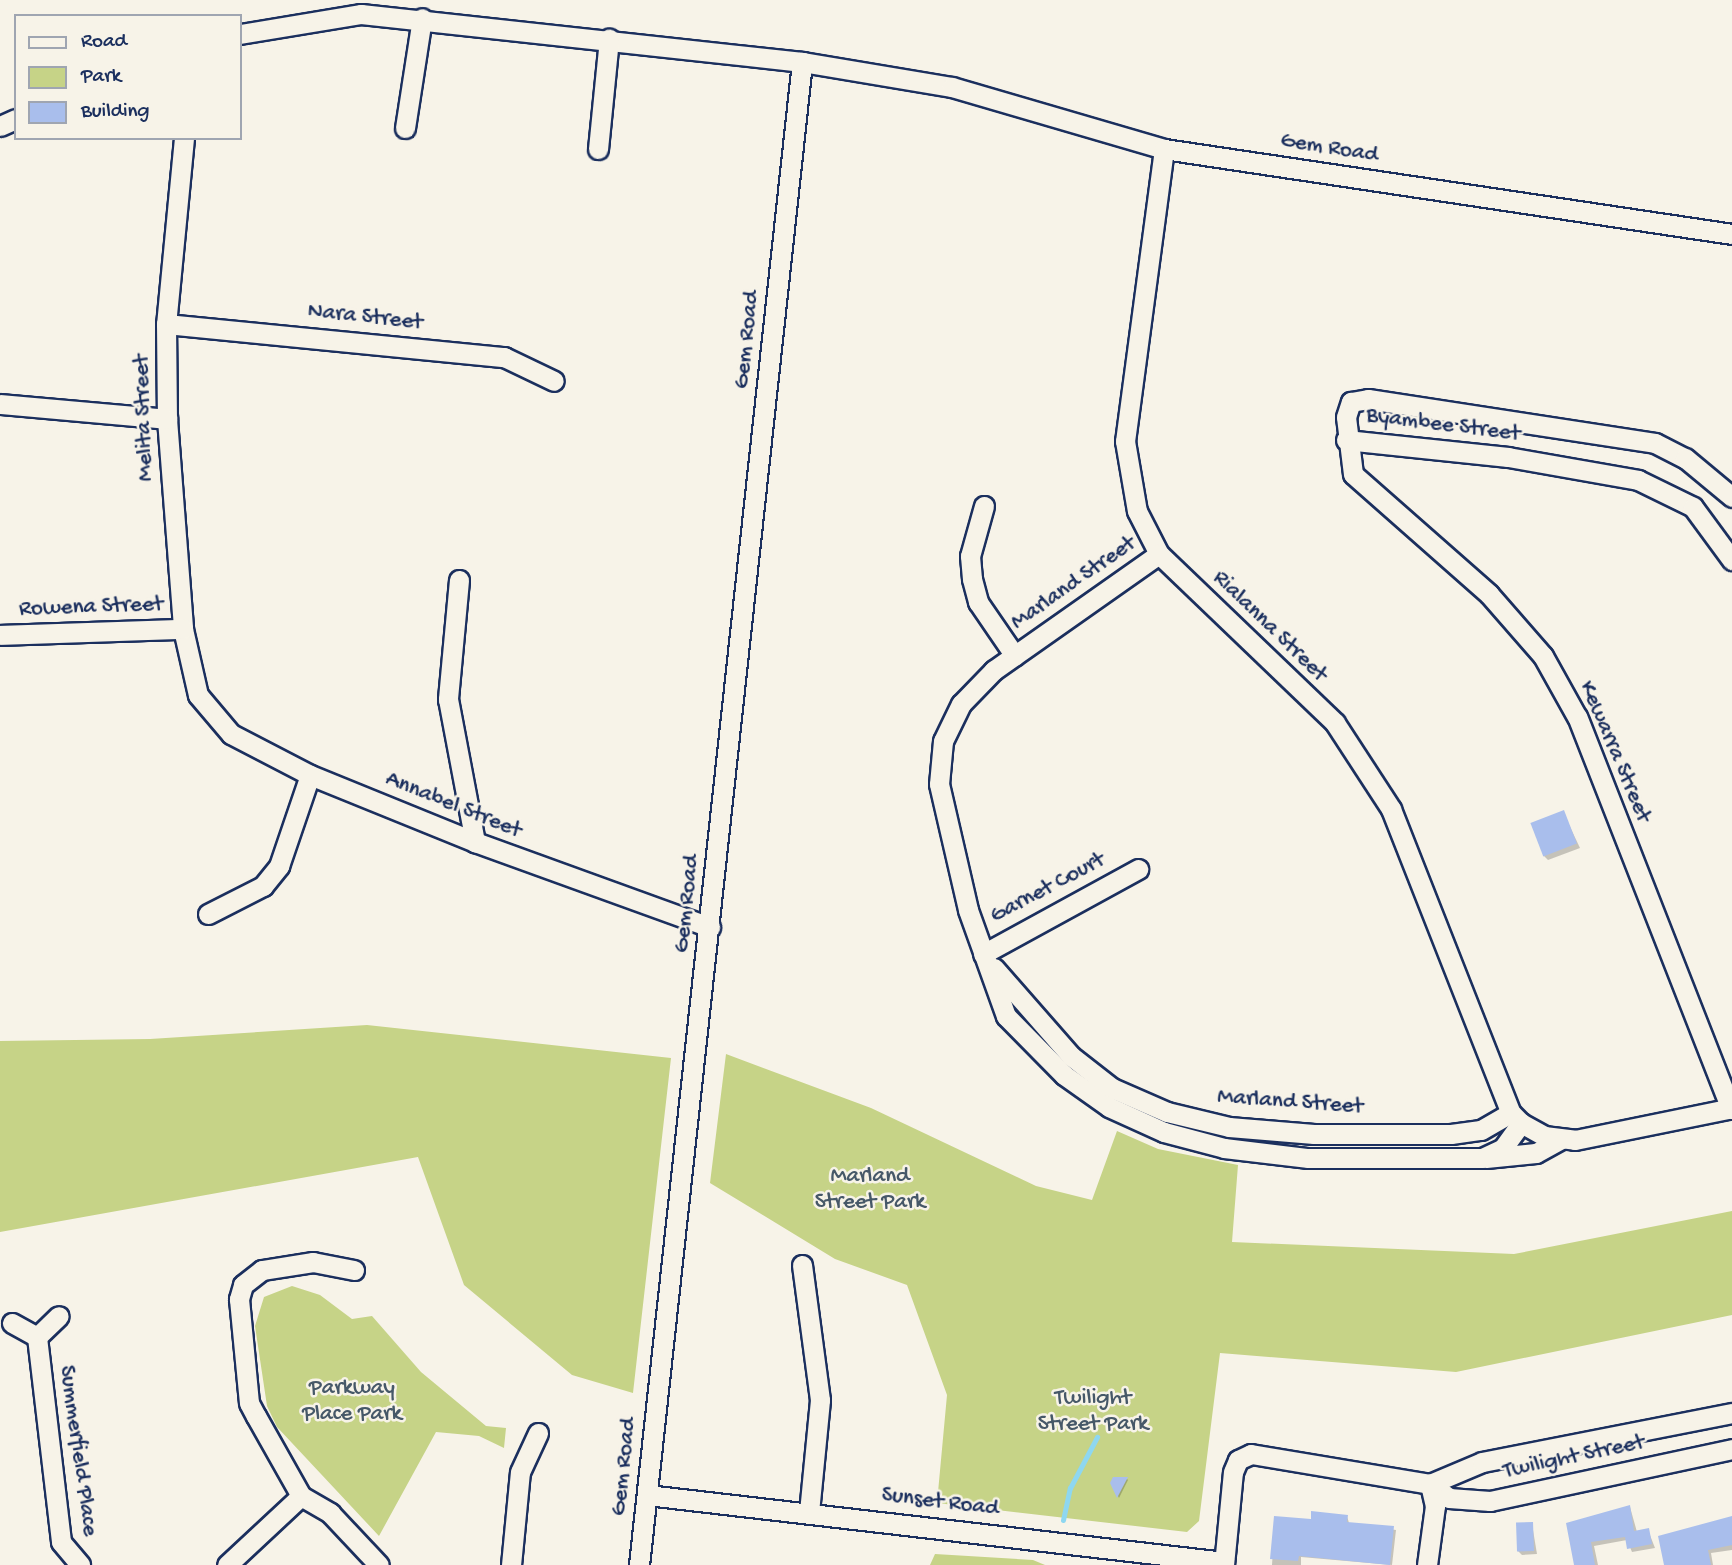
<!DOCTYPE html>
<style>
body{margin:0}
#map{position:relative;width:1732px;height:1565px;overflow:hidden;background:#f7f3e8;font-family:"Gochi Hand",sans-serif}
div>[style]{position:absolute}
.green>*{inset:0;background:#c6d387}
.shadow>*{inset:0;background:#0003}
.stream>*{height:5px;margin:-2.5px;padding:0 2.5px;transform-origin:2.5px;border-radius:2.5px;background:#8ed7f0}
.building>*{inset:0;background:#a9beec;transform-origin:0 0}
.roads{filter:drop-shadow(2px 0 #1b2f5e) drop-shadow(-2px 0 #1b2f5e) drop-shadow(0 2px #1b2f5e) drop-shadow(0 -2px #1b2f5e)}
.minor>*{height:19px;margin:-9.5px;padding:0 9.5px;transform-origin:9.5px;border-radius:9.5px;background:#f7f3e8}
span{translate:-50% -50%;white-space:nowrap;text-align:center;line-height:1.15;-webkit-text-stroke:5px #f7f3e8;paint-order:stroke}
.street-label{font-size:23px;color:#1b2f5e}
.park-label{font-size:23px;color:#465868}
.legend{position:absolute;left:14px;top:14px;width:228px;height:126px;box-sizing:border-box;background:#f7f3e8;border:2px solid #9fa5b1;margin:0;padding:9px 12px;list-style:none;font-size:21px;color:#1b2f5e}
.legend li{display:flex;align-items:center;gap:14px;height:35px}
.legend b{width:35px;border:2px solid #9fa5b1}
</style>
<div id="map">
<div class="green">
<div style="clip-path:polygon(367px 1025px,671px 1058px,633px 1393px,572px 1375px,464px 1285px,418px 1157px,0 1232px,0 1041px,150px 1039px)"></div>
<div style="clip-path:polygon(726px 1054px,871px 1108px,1036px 1186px,1092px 1200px,1117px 1131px,1158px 1149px,1238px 1165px,1232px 1242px,1514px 1254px,1732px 1211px,1732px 1315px,1456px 1372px,1220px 1353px,1199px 1521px,1187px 1532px,937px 1503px,947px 1395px,907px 1285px,835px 1259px,710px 1183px)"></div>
<div style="clip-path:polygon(292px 1286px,320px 1295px,352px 1319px,372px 1316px,421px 1372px,486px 1426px,506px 1428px,504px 1448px,479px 1436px,436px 1432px,379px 1536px,277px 1427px,267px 1406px,255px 1326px,264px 1297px)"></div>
<div style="clip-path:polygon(935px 1554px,1033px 1560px,1045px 1565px,930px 1565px)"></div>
</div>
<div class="shadow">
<div style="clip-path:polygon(1563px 812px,1580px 848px,1548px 860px,1544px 856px)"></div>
<div style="clip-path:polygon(1127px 1479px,1128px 1480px,1119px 1498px,1112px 1484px)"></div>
<div style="clip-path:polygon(1630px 1507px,1637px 1532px,1648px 1530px,1655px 1548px,1632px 1552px,1627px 1540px,1594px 1546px,1598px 1565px,1576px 1565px,1568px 1524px)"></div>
<div style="clip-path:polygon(1347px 1516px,1349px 1523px,1396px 1530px,1392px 1565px,1301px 1557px,1301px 1565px,1272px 1565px,1275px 1518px,1312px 1521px)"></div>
<div style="clip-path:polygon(1732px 1519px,1732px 1550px,1711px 1553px,1713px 1565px,1666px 1565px)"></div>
<div style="clip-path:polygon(1532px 1524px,1537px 1554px,1522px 1555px,1518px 1551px)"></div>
</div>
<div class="stream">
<div style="left:1063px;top:1520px;width:33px;rotate:-78deg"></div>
<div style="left:1070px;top:1488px;width:58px;rotate:-62.1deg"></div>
</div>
<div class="building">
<div style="left:1564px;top:810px;width:36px;height:36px;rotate:69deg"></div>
<div style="clip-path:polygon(1113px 1477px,1128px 1477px,1117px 1498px,1110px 1483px)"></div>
<div style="clip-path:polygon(1630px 1505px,1634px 1531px,1649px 1528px,1652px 1544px,1627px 1549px,1625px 1537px,1591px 1542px,1595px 1565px,1574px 1565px,1566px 1523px)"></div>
<div style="clip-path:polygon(1311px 1511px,1348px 1515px,1347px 1522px,1394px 1526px,1390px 1565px,1299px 1556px,1298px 1561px,1270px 1559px,1274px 1516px,1311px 1519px)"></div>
<div style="clip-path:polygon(1732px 1516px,1732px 1545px,1708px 1550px,1711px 1565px,1664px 1565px,1658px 1536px)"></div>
<div style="left:1533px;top:1522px;width:29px;height:17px;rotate:88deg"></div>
</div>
<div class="roads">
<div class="minor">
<div style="left:240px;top:34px;width:123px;rotate:-9.4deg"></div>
<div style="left:361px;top:14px;width:444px;rotate:6.2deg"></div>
<div style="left:802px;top:62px;width:152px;rotate:9.5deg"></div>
<div style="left:952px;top:87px;width:221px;rotate:16.3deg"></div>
<div style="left:1164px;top:149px;width:574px;rotate:8.51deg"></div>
<div style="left:0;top:126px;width:17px;rotate:-24deg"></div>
<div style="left:405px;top:128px;width:111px;rotate:-81.2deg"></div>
<div style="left:184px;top:138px;width:187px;rotate:95.5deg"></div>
<div style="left:166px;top:324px;width:95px;rotate:89.4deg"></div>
<div style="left:167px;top:419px;width:211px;rotate:85.6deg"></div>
<div style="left:183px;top:629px;width:68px;rotate:77.2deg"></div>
<div style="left:198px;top:695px;width:51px;rotate:49.8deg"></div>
<div style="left:231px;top:734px;width:89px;rotate:27.4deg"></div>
<div style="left:310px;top:775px;width:178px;rotate:22.1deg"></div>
<div style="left:475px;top:842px;width:250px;rotate:19.9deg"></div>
<div style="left:598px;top:149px;width:111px;rotate:-84.3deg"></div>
<div style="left:1164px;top:149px;width:295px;rotate:97.6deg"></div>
<div style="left:1125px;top:441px;width:71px;rotate:80.3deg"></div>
<div style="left:1137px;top:511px;width:48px;rotate:62.9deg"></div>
<div style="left:1159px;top:554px;width:244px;rotate:43.8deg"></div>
<div style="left:1335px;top:723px;width:103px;rotate:56.9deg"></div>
<div style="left:1391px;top:809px;width:327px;rotate:68.5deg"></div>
<div style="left:1511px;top:1113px;width:14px;rotate:45deg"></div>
<div style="left:1521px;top:1123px;width:26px;rotate:29deg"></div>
<div style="left:1544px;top:1136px;width:31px;rotate:7deg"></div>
<div style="left:1575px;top:1140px;width:160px;rotate:-11.5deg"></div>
<div style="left:166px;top:324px;width:340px;rotate:5.6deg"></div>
<div style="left:504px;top:357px;width:55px;rotate:25.6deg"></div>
<div style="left:0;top:404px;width:168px;rotate:5.1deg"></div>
<div style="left:1346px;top:440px;width:163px;rotate:6deg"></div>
<div style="left:1508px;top:457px;width:132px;rotate:10deg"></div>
<div style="left:1638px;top:480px;width:61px;rotate:26.1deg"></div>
<div style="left:1693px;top:507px;width:66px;rotate:53.7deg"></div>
<div style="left:984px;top:506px;width:52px;rotate:105.6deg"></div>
<div style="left:970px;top:556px;width:23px;rotate:85deg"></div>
<div style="left:972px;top:579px;width:24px;rotate:75deg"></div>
<div style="left:978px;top:602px;width:65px;rotate:55.6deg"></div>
<div style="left:1159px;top:554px;width:202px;rotate:144.9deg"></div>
<div style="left:994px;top:670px;width:47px;rotate:134.1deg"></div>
<div style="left:961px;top:704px;width:41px;rotate:115.9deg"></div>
<div style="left:943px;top:741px;width:43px;rotate:95.3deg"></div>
<div style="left:939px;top:784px;width:129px;rotate:77deg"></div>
<div style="left:968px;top:910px;width:113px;rotate:70.3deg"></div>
<div style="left:1006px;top:1016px;width:83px;rotate:45.5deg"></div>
<div style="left:1064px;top:1075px;width:55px;rotate:35.4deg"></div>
<div style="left:1109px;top:1107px;width:60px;rotate:24.4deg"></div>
<div style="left:1164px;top:1132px;width:62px;rotate:14.9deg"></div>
<div style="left:1224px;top:1148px;width:85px;rotate:6.8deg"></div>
<div style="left:1308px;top:1158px;width:174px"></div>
<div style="left:1482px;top:1158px;width:23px;rotate:-25deg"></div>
<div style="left:1503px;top:1148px;width:31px;rotate:-54deg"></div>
<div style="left:459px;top:580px;width:120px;rotate:95.3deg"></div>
<div style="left:448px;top:699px;width:146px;rotate:79.3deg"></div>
<div style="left:0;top:635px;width:183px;rotate:-1.9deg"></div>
<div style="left:208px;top:914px;width:62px;rotate:-27deg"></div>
<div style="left:263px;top:886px;width:26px;rotate:-51deg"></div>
<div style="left:279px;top:866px;width:96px;rotate:-71.2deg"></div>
<div style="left:983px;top:954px;width:177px;rotate:-28.7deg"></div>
<div style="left:994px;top:968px;width:117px;rotate:48.8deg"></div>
<div style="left:1071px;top:1056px;width:52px;rotate:38deg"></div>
<div style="left:1112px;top:1088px;width:60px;rotate:23.6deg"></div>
<div style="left:1167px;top:1112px;width:64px;rotate:13.6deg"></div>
<div style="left:1229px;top:1127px;width:85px;rotate:4.7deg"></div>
<div style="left:1314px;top:1134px;width:137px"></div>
<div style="left:1451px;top:1134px;width:30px;rotate:-8deg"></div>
<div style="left:1481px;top:1130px;width:34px;rotate:-30deg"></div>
<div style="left:1731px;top:1109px;width:421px;rotate:-111.4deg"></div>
<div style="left:1577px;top:717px;width:70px;rotate:-119.1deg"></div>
<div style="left:1543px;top:656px;width:82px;rotate:-131.1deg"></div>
<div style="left:1489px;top:594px;width:181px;rotate:-138.6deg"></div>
<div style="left:1353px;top:474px;width:57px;rotate:-97deg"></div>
<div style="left:1346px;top:417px;width:16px;rotate:-72deg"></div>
<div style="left:1351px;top:402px;width:17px;rotate:-10deg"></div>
<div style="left:1368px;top:399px;width:290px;rotate:8.7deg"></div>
<div style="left:1655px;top:443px;width:34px;rotate:27deg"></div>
<div style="left:1685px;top:458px;width:61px;rotate:39.7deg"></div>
<div style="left:1486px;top:1158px;width:50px;rotate:-5.7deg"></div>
<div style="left:1536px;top:1153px;width:29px;rotate:-29deg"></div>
<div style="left:802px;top:1265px;width:136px;rotate:82.4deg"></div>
<div style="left:820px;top:1400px;width:113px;rotate:95.6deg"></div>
<div style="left:354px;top:1270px;width:42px;rotate:-169deg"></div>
<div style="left:313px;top:1262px;width:52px;rotate:171.1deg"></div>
<div style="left:262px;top:1270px;width:24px;rotate:142deg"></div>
<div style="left:243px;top:1285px;width:15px;rotate:106deg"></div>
<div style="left:239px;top:1299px;width:104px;rotate:84.5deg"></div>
<div style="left:249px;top:1403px;width:15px;rotate:62deg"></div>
<div style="left:256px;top:1416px;width:92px;rotate:60.6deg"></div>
<div style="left:301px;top:1496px;width:34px;rotate:30deg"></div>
<div style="left:330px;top:1513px;width:71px;rotate:46.7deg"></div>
<div style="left:12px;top:1323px;width:29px;rotate:29deg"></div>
<div style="left:37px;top:1337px;width:30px;rotate:-44deg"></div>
<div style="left:37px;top:1337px;width:206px;rotate:83.3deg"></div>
<div style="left:61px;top:1542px;width:30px;rotate:50deg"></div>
<div style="left:1430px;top:1484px;width:24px;rotate:36deg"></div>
<div style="left:1449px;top:1498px;width:41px;rotate:4.2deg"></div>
<div style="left:1490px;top:1501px;width:248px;rotate:-12.1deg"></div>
<div style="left:647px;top:1495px;width:581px;rotate:6.62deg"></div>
<div style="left:227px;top:1565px;width:101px;rotate:-43deg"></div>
<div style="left:511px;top:1565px;width:93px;rotate:-84.5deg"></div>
<div style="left:520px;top:1472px;width:43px;rotate:-65.2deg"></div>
<div style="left:639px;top:1565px;width:1512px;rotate:-83.81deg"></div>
<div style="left:1224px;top:1565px;width:93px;rotate:-84.5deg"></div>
<div style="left:1233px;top:1472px;width:13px;rotate:-67deg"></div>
<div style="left:1238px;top:1460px;width:14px;rotate:-25deg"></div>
<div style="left:1251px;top:1454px;width:181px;rotate:9.5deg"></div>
<div style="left:1430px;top:1484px;width:56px;rotate:-22.9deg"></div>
<div style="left:1482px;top:1462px;width:255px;rotate:-11.1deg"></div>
<div style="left:1427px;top:1565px;width:60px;rotate:-82.3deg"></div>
<div style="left:1435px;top:1506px;width:23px;rotate:-103deg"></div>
</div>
</div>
<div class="street-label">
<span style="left:1329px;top:149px;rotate:9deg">Gem Road</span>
<span style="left:365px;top:318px;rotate:6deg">Nara Street</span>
<span style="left:748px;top:340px;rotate:-84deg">Gem Road</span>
<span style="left:145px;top:418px;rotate:-92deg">Melita Street</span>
<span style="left:1443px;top:426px;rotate:7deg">Byambee Street</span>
<span style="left:1074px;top:584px;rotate:-35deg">Marland Street</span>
<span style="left:91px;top:608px;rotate:-2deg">Rowena Street</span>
<span style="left:1269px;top:627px;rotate:44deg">Rialanna Street</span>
<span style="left:1614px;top:752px;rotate:67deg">Kewarra Street</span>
<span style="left:453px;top:806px;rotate:22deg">Annabel Street</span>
<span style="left:1048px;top:889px;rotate:-28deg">Garnet Court</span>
<span style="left:688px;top:904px;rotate:-84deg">Gem Road</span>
<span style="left:1290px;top:1103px;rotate:4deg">Marland Street</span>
<span style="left:77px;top:1451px;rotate:82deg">Summerfield Place</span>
<span style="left:1574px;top:1458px;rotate:-12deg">Twilight Street</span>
<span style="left:625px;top:1467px;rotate:-84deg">Gem Road</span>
<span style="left:940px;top:1503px;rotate:7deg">Sunset Road</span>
</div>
<div class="park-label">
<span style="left:870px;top:1190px">Marland<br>Street Park</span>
<span style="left:352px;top:1402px">Parkway<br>Place Park</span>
<span style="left:1093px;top:1412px">Twilight<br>Street Park</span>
</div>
<ul class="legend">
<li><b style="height:9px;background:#f7f3e8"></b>Road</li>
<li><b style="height:19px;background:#c6d387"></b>Park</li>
<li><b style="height:19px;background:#a9beec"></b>Building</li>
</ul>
</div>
